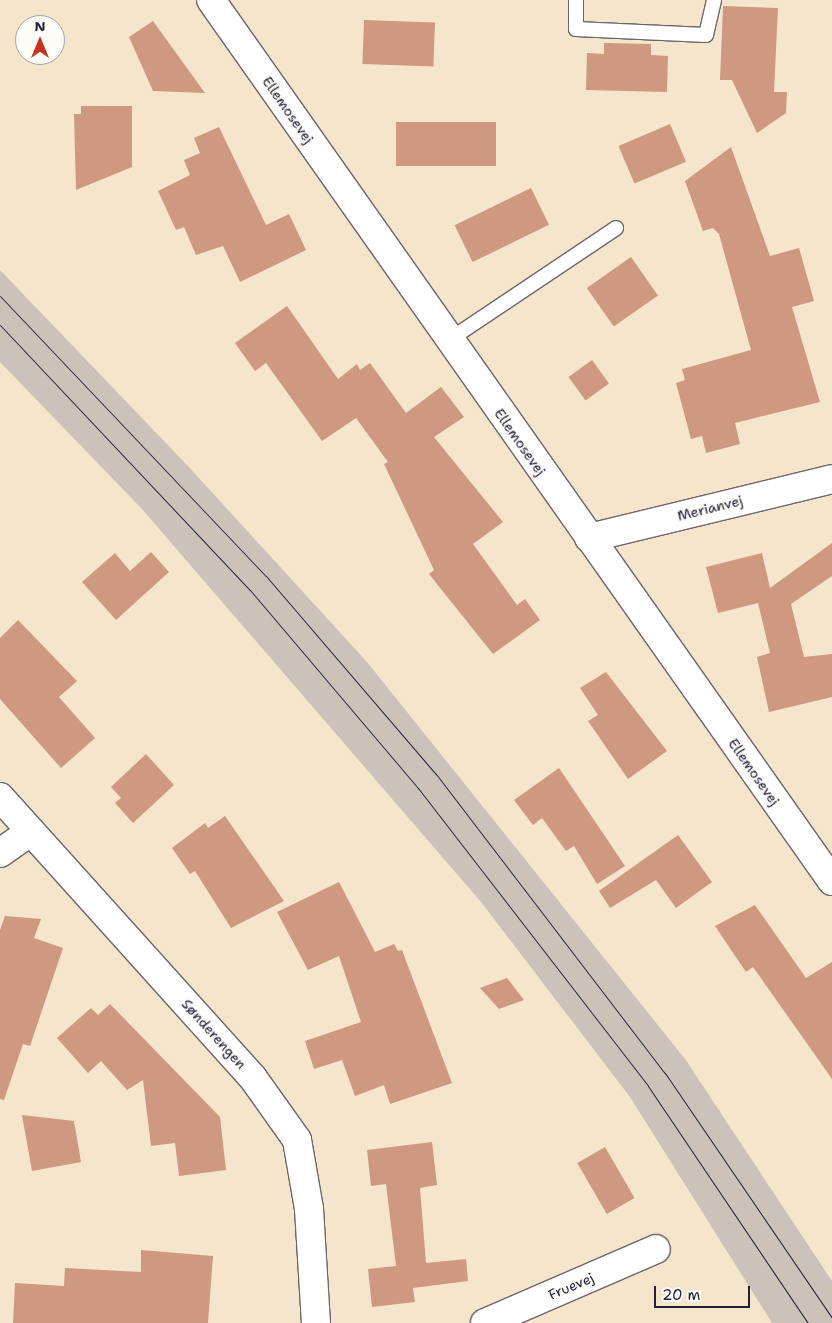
<!DOCTYPE html>
<meta charset="utf-8">
<style>
body{margin:0}
#map{position:relative;width:832px;height:1323px;overflow:hidden;background:#f4e5cb;font-family:"Shantell Sans",sans-serif}
div>[style]{position:absolute}
.industrial>*{inset:0;background:#ccc2b9}
.building>*{inset:0;background:#ce9980;transform-origin:0 0}
.roads{filter:drop-shadow(1px 0 #6c666d) drop-shadow(-1px 0 #6c666d) drop-shadow(0 1px #6c666d) drop-shadow(0 -1px #6c666d)}
.lane>*{height:14px;margin:-7px;padding:0 7px;transform-origin:7px;border-radius:7px;background:#fff}
.street>*{height:28px;margin:-14px;padding:0 14px;transform-origin:14px;border-radius:14px;background:#fff}
.tram>*{height:1px;margin:-0.5px;padding:0 0.5px;transform-origin:0.5px;border-radius:0.5px;background:#22223b}
span{translate:-50% -50%;white-space:nowrap;text-align:center;line-height:1.15;-webkit-text-stroke:4px #fdfcf7;paint-order:stroke}
.street-label{font-size:14px;color:#22223b}
.north{position:absolute;left:15px;top:15px;width:50px;height:50px;box-sizing:border-box;background:#fdfcf7;border:1px solid #a5a5ac;border-radius:50%;rotate:0deg;font-size:14px;font-weight:700;line-height:20px;text-align:center;color:#22223b}
.north::after{content:'';display:block;margin:auto;width:18px;height:22px;background:#c8321e;clip-path:polygon(50% 0,100% 100%,50% 72%,0 100%)}
.scale{position:absolute;left:654px;top:1286px;width:96px;height:22px;box-sizing:border-box;border:2px solid #22223b;border-top:0;padding-left:6px;font-size:15px;line-height:18px;white-space:nowrap;color:#22223b;-webkit-text-stroke:4px #fdfcf7;paint-order:stroke}
</style>
<div id="map">
<div class="industrial">
<div style="clip-path:polygon(0 270px,187px 465px,367px 662px,685px 1059px,832px 1281px,832px 1323px,772px 1323px,630px 1097px,481px 902px,142px 509px,0 362px)"></div>
</div>
<div class="building">
<div style="clip-path:polygon(723px 6px,778px 8px,774px 92px,787px 92px,786px 113px,757px 133px,732px 80px,720px 80px)"></div>
<div style="left:364px;top:20px;width:71px;height:44px;rotate:2deg"></div>
<div style="clip-path:polygon(153px 21px,205px 93px,153px 91px,129px 37px)"></div>
<div style="clip-path:polygon(604px 43px,651px 44px,651px 55px,668px 56px,667px 92px,586px 90px,587px 53px,604px 54px)"></div>
<div style="clip-path:polygon(81px 106px,132px 106px,132px 167px,76px 190px,74px 114px,81px 114px)"></div>
<div style="left:496px;top:122px;width:44px;height:100px;rotate:90deg"></div>
<div style="left:670px;top:124px;width:41px;height:56px;rotate:67deg"></div>
<div style="clip-path:polygon(219px 127px,266px 225px,289px 214px,306px 250px,240px 282px,223px 246px,196px 255px,184px 227px,176px 230px,158px 191px,190px 175px,184px 160px,200px 153px,194px 138px)"></div>
<div style="clip-path:polygon(731px 147px,770px 256px,799px 248px,814px 301px,792px 307px,820px 402px,735px 423px,740px 444px,706px 453px,702px 436px,691px 439px,676px 383px,685px 380px,682px 369px,751px 350px,719px 234px,713px 228px,703px 231px,685px 181px)"></div>
<div style="left:531px;top:188px;width:41px;height:85px;rotate:64deg"></div>
<div style="left:631px;top:257px;width:47px;height:54px;rotate:55deg"></div>
<div style="clip-path:polygon(287px 306px,338px 379px,357px 364px,360px 370px,370px 363px,406px 413px,441px 387px,464px 417px,434px 437px,503px 522px,473px 544px,517px 605px,525px 599px,540px 620px,493px 654px,429px 574px,434px 570px,384px 464px,388px 462px,356px 418px,322px 441px,266px 363px,255px 371px,235px 343px)"></div>
<div style="left:592px;top:360px;width:29px;height:29px;rotate:54deg"></div>
<div style="clip-path:polygon(832px 543px,832px 576px,791px 604px,804px 657px,832px 654px,832px 697px,769px 712px,757px 657px,770px 653px,758px 603px,718px 613px,706px 567px,762px 553px,770px 588px)"></div>
<div style="clip-path:polygon(151px 552px,169px 572px,116px 620px,82px 582px,115px 553px,130px 571px)"></div>
<div style="clip-path:polygon(18px 620px,77px 681px,59px 697px,95px 738px,61px 768px,0 699px,0 638px)"></div>
<div style="clip-path:polygon(606px 672px,667px 751px,628px 779px,588px 721px,598px 715px,580px 688px)"></div>
<div style="clip-path:polygon(146px 754px,174px 785px,133px 823px,115px 803px,121px 798px,111px 787px)"></div>
<div style="clip-path:polygon(559px 768px,625px 866px,597px 884px,574px 846px,566px 851px,542px 818px,533px 825px,514px 800px)"></div>
<div style="clip-path:polygon(225px 816px,284px 901px,231px 928px,195px 871px,190px 874px,172px 848px,205px 823px,208px 828px)"></div>
<div style="clip-path:polygon(678px 835px,712px 882px,676px 908px,656px 880px,610px 908px,599px 891px)"></div>
<div style="clip-path:polygon(339px 882px,375px 952px,394px 944px,398px 951px,402px 950px,452px 1083px,390px 1104px,384px 1085px,355px 1096px,342px 1060px,314px 1069px,305px 1041px,361px 1022px,339px 956px,308px 970px,277px 912px)"></div>
<div style="clip-path:polygon(755px 905px,806px 978px,832px 962px,832px 1079px,753px 967px,746px 972px,715px 926px)"></div>
<div style="clip-path:polygon(5px 916px,41px 919px,34px 938px,63px 948px,30px 1046px,23px 1044px,4px 1100px,0 1099px,0 930px)"></div>
<div style="clip-path:polygon(507px 978px,524px 1000px,499px 1009px,480px 988px)"></div>
<div style="clip-path:polygon(110px 1004px,220px 1117px,226px 1170px,179px 1176px,175px 1143px,151px 1146px,143px 1080px,127px 1090px,101px 1061px,88px 1073px,57px 1038px,91px 1008px,98px 1015px)"></div>
<div style="clip-path:polygon(22px 1115px,74px 1121px,81px 1162px,32px 1171px)"></div>
<div style="clip-path:polygon(432px 1142px,437px 1185px,420px 1188px,426px 1263px,466px 1259px,468px 1281px,413px 1288px,415px 1302px,372px 1307px,368px 1269px,396px 1266px,386px 1184px,371px 1186px,367px 1150px)"></div>
<div style="left:605px;top:1147px;width:59px;height:32px;rotate:60deg"></div>
<div style="clip-path:polygon(141px 1250px,213px 1256px,208px 1323px,13px 1323px,15px 1283px,64px 1286px,65px 1268px,141px 1272px)"></div>
</div>
<div class="roads">
<div class="lane">
<div style="left:576px;top:0;width:29px;rotate:90deg"></div>
<div style="left:576px;top:29px;width:130px;rotate:2.6deg"></div>
<div style="left:706px;top:35px;width:36px;rotate:-77deg"></div>
<div style="left:449px;top:340px;width:201px;rotate:-33.8deg"></div>
</div>
<div class="street">
<div style="left:211px;top:0;width:1078px;rotate:54.82deg"></div>
<div style="left:589px;top:538px;width:250px;rotate:-13.6deg"></div>
<div style="left:0;top:797px;width:378px;rotate:48deg"></div>
<div style="left:253px;top:1078px;width:76px;rotate:54.6deg"></div>
<div style="left:297px;top:1140px;width:70px;rotate:80.1deg"></div>
<div style="left:309px;top:1209px;width:114px;rotate:86.5deg"></div>
<div style="left:0;top:853px;width:37px;rotate:-35deg"></div>
<div style="left:485px;top:1323px;width:186px;rotate:-23.4deg"></div>
</div>
</div>
<div class="tram">
<div style="left:0;top:296px;width:386px;rotate:46.5deg"></div>
<div style="left:266px;top:576px;width:261px;rotate:49.4deg"></div>
<div style="left:436px;top:774px;width:377px;rotate:52.6deg"></div>
<div style="left:665px;top:1073px;width:297px;rotate:55.7deg"></div>
<div style="left:0;top:325px;width:364px;rotate:46.7deg"></div>
<div style="left:250px;top:590px;width:260px;rotate:49.7deg"></div>
<div style="left:418px;top:788px;width:376px;rotate:52.3deg"></div>
<div style="left:648px;top:1086px;width:286px;rotate:56deg"></div>
</div>
<div class="street-label">
<span style="left:288px;top:110px;rotate:55deg">Ellemosevej</span>
<span style="left:520px;top:442px;rotate:55deg">Ellemosevej</span>
<span style="left:710px;top:508px;rotate:-14deg">Merianvej</span>
<span style="left:754px;top:772px;rotate:55deg">Ellemosevej</span>
<span style="left:214px;top:1034px;rotate:48deg">Sønderengen</span>
<span style="left:571px;top:1286px;rotate:-23deg">Fruevej</span>
</div>
<div class="north">N</div>
<div class="scale">20 m</div>
</div>
